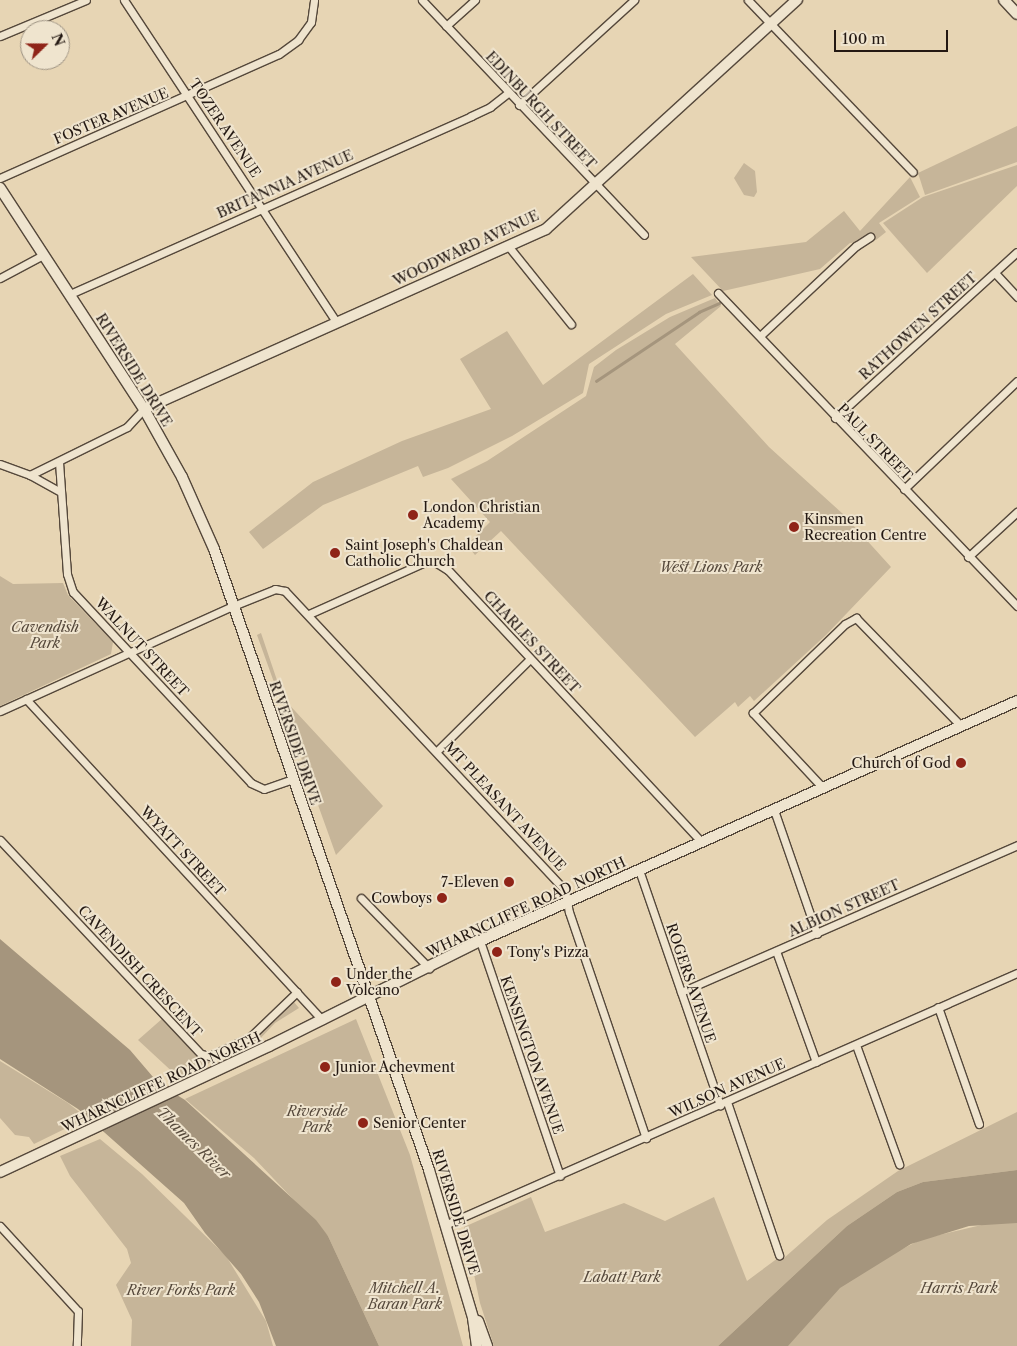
<!DOCTYPE html>
<style>
body{margin:0}
#map{position:relative;width:1017px;height:1346px;overflow:hidden;background:#e7d5b4;font-family:"Libre Caslon Text",serif}
div>[style]{position:absolute}
.green>*{inset:0;background:#c6b599}
.water>*{inset:0;background:#a5957d}
.stream>*{height:2.5px;margin:-1.25px;padding:0 1.25px;transform-origin:1.25px;border-radius:1.25px;background:#a5957d}
.roads{filter:drop-shadow(1px 0 #55483b) drop-shadow(-1px 0 #55483b) drop-shadow(0 1px #55483b) drop-shadow(0 -1px #55483b)}
.street>*{height:7px;margin:-3.5px;padding:0 3.5px;transform-origin:3.5px;border-radius:3.5px;background:#efe4ce}
.secondary>*{height:10px;margin:-5px;padding:0 5px;transform-origin:5px;border-radius:5px;background:#efe4ce}
.dots>*{width:14px;height:14px;translate:-50% -50%;box-sizing:border-box;border:2px solid #efe4ce;border-radius:50%}
span{translate:-50% -50%;white-space:nowrap;text-align:center;line-height:1.15;-webkit-text-stroke:4px #efe4ce;paint-order:stroke}
.street-label{font-size:14px;color:#241913}
.poi-label{font-size:14px;color:#241913}
.left{translate:0 -50%;text-align:left}
.right{translate:-100% -50%;text-align:right}
.park-label{font-size:14px;color:#55483b;font-style:italic}
.water-label{font-size:15px;color:#584b3d;font-style:italic}
.north{position:absolute;left:20px;top:20px;width:50px;height:50px;box-sizing:border-box;background:#efe4ce;border:1px solid #9e9383;border-radius:50%;rotate:68deg;font-size:14px;font-weight:700;line-height:20px;text-align:center;color:#241913}
.north::after{content:'';display:block;margin:auto;width:18px;height:22px;background:#8f2418;clip-path:polygon(50% 0,100% 100%,50% 72%,0 100%)}
.scale{position:absolute;left:834px;top:30px;width:114px;height:22px;box-sizing:border-box;border:2px solid #241913;border-top:0;padding-left:6px;font-size:15px;line-height:18px;white-space:nowrap;color:#241913;-webkit-text-stroke:4px #efe4ce;paint-order:stroke}
</style>
<div id="map">
<div class="green">
<div style="clip-path:polygon(1017px 126px,1017px 162px,925px 195px,918px 173px)"></div>
<div style="clip-path:polygon(744px 163px,755px 171px,757px 192px,754px 197px,744px 195px,734px 178px)"></div>
<div style="clip-path:polygon(1017px 165px,1017px 186px,927px 273px,883px 223px,923px 197px)"></div>
<div style="clip-path:polygon(910px 177px,920px 197px,879px 223px,886px 232px,876px 240px,850px 243px,820px 269px,723px 291px,691px 257px,806px 242px,844px 211px,860px 231px)"></div>
<div style="clip-path:polygon(693px 274px,712px 295px,666px 314px,589px 364px,583px 393px,512px 436px,448px 468px,423px 477px,418px 466px,323px 505px,263px 549px,249px 532px,313px 482px,402px 441px,491px 409px,460px 359px,507px 331px,543px 385px)"></div>
<div style="clip-path:polygon(715px 298px,721px 306px,675px 344px,769px 447px,843px 514px,891px 567px,826px 635px,754px 701px,750px 696px,738px 707px,735px 702px,695px 737px,501px 531px,475px 555px,467px 545px,490px 522px,451px 479px,487px 461px,586px 396px,594px 367px,616px 350px,670px 317px)"></div>
<div style="clip-path:polygon(0 576px,13px 584px,63px 583px,68px 595px,113px 642px,111px 654px,0 706px)"></div>
<div style="clip-path:polygon(261px 633px,283px 698px,383px 806px,336px 855px,257px 635px)"></div>
<div style="clip-path:polygon(294px 1002px,299px 1008px,275px 1023px,257px 1042px,178px 1077px,138px 1040px,163px 1018px,199px 1058px,209px 1061px,253px 1040px)"></div>
<div style="clip-path:polygon(356px 1019px,410px 1155px,463px 1346px,379px 1346px,328px 1236px,254px 1158px,185px 1099px)"></div>
<div style="clip-path:polygon(0 1061px,68px 1103px,87px 1118px,34px 1144px,29px 1137px,15px 1135px,0 1118px)"></div>
<div style="clip-path:polygon(1017px 1112px,1017px 1170px,923px 1182px,897px 1192px,847px 1226px,718px 1346px,494px 1346px,480px 1303px,464px 1227px,531px 1197px,545px 1232px,624px 1203px,665px 1221px,714px 1197px,747px 1281px,778px 1258px,784px 1258px,827px 1220px,898px 1171px)"></div>
<div style="clip-path:polygon(100px 1139px,142px 1174px,226px 1256px,266px 1321px,273px 1346px,131px 1346px,132px 1320px,116px 1285px,131px 1263px,127px 1249px,70px 1176px,60px 1156px)"></div>
<div style="clip-path:polygon(990px 1223px,1017px 1223px,1017px 1346px,783px 1346px,851px 1275px,922px 1239px)"></div>
</div>
<div class="water">
<div style="clip-path:polygon(0 939px,130px 1050px,159px 1084px,185px 1100px,316px 1220px,328px 1236px,379px 1346px,276px 1346px,259px 1302px,241px 1274px,205px 1233px,184px 1203px,78px 1109px,0 1059px)"></div>
<div style="clip-path:polygon(1017px 1170px,1017px 1223px,969px 1226px,911px 1244px,840px 1288px,788px 1346px,718px 1346px,847px 1226px,897px 1192px,923px 1182px)"></div>
</div>
<div class="stream">
<div style="left:596px;top:381px;width:124px;rotate:-33.8deg"></div>
<div style="left:699px;top:312px;width:22px;rotate:-24deg"></div>
</div>
<div class="roads">
<div class="street">
<div style="left:124px;top:0;width:386px;rotate:56.6deg"></div>
<div style="left:422px;top:0;width:323px;rotate:46.6deg"></div>
<div style="left:748px;top:0;width:238px;rotate:46.2deg"></div>
<div style="left:446px;top:26px;width:39px;rotate:-42deg"></div>
<div style="left:0;top:36px;width:93px;rotate:-22.7deg"></div>
<div style="left:519px;top:105px;width:156px;rotate:-42.4deg"></div>
<div style="left:0;top:178px;width:305px;rotate:-24deg"></div>
<div style="left:279px;top:54px;width:24px;rotate:-36deg"></div>
<div style="left:298px;top:40px;width:22px;rotate:-54deg"></div>
<div style="left:311px;top:22px;width:22px;rotate:-82deg"></div>
<div style="left:509px;top:247px;width:99px;rotate:51.2deg"></div>
<div style="left:995px;top:273px;width:33px;rotate:47deg"></div>
<div style="left:0;top:278px;width:49px;rotate:-28.1deg"></div>
<div style="left:718px;top:293px;width:433px;rotate:46.3deg"></div>
<div style="left:70px;top:294px;width:439px;rotate:-23.9deg"></div>
<div style="left:471px;top:116px;width:21px;rotate:-25deg"></div>
<div style="left:490px;top:107px;width:23px;rotate:-38deg"></div>
<div style="left:760px;top:336px;width:132px;rotate:-43.2deg"></div>
<div style="left:856px;top:246px;width:17px;rotate:-33deg"></div>
<div style="left:835px;top:418px;width:246px;rotate:-42.4deg"></div>
<div style="left:59px;top:462px;width:112px;rotate:85.9deg"></div>
<div style="left:67px;top:574px;width:19px;rotate:72deg"></div>
<div style="left:73px;top:592px;width:261px;rotate:47deg"></div>
<div style="left:251px;top:783px;width:14px;rotate:25deg"></div>
<div style="left:264px;top:789px;width:31px;rotate:-19deg"></div>
<div style="left:0;top:464px;width:32px;rotate:20deg"></div>
<div style="left:30px;top:475px;width:108px;rotate:-26.3deg"></div>
<div style="left:127px;top:427px;width:25px;rotate:-47deg"></div>
<div style="left:30px;top:475px;width:35px;rotate:29deg"></div>
<div style="left:904px;top:489px;width:156px;rotate:-43.7deg"></div>
<div style="left:968px;top:557px;width:67px;rotate:-42.6deg"></div>
<div style="left:309px;top:614px;width:127px;rotate:-24.1deg"></div>
<div style="left:425px;top:562px;width:10px"></div>
<div style="left:435px;top:562px;width:15px;rotate:32deg"></div>
<div style="left:448px;top:570px;width:372px;rotate:47deg"></div>
<div style="left:26px;top:699px;width:437px;rotate:47.3deg"></div>
<div style="left:0;top:711px;width:256px;rotate:-24.3deg"></div>
<div style="left:233px;top:606px;width:45px;rotate:-22deg"></div>
<div style="left:275px;top:589px;width:10px;rotate:11deg"></div>
<div style="left:285px;top:591px;width:410px;rotate:46.9deg"></div>
<div style="left:565px;top:890px;width:22px;rotate:80deg"></div>
<div style="left:569px;top:912px;width:239px;rotate:71.2deg"></div>
<div style="left:437px;top:751px;width:131px;rotate:-44.7deg"></div>
<div style="left:823px;top:788px;width:103px;rotate:-133deg"></div>
<div style="left:753px;top:713px;width:128px;rotate:-44.1deg"></div>
<div style="left:845px;top:624px;width:13px;rotate:-29deg"></div>
<div style="left:856px;top:618px;width:151px;rotate:45.8deg"></div>
<div style="left:774px;top:810px;width:131px;rotate:70.9deg"></div>
<div style="left:0;top:840px;width:294px;rotate:46.8deg"></div>
<div style="left:201px;top:1054px;width:9px;rotate:13deg"></div>
<div style="left:210px;top:1056px;width:44px;rotate:-25.4deg"></div>
<div style="left:250px;top:1037px;width:65px;rotate:-43.8deg"></div>
<div style="left:639px;top:870px;width:249px;rotate:71deg"></div>
<div style="left:361px;top:898px;width:98px;rotate:45.8deg"></div>
<div style="left:480px;top:941px;width:248px;rotate:71.2deg"></div>
<div style="left:776px;top:951px;width:118px;rotate:70.2deg"></div>
<div style="left:681px;top:992px;width:367px;rotate:-23.6deg"></div>
<div style="left:938px;top:1007px;width:124px;rotate:70.7deg"></div>
<div style="left:856px;top:1045px;width:127px;rotate:70.1deg"></div>
<div style="left:727px;top:1102px;width:162px;rotate:71.2deg"></div>
<div style="left:447px;top:1224px;width:623px;rotate:-23.77deg"></div>
<div style="left:0;top:1226px;width:115px;rotate:47.5deg"></div>
<div style="left:78px;top:1311px;width:35px;rotate:92deg"></div>
</div>
<div class="secondary">
<div style="left:1004px;top:0;width:19px;rotate:47deg"></div>
<div style="left:0;top:188px;width:264px;rotate:56.9deg"></div>
<div style="left:144px;top:409px;width:78px;rotate:60.8deg"></div>
<div style="left:182px;top:477px;width:79px;rotate:66deg"></div>
<div style="left:214px;top:549px;width:657px;rotate:70.9deg"></div>
<div style="left:429px;top:1170px;width:154px;rotate:73.4deg"></div>
<div style="left:473px;top:1318px;width:28px;rotate:82deg"></div>
<div style="left:144px;top:409px;width:440px;rotate:-24.1deg"></div>
<div style="left:546px;top:229px;width:340px;rotate:-42.4deg"></div>
<div style="left:0;top:1172px;width:297px;rotate:-25.1deg"></div>
<div style="left:269px;top:1046px;width:236px;rotate:-26.5deg"></div>
<div style="left:480px;top:941px;width:588px;rotate:-24.08deg"></div>
<div style="left:478px;top:1321px;width:27px;rotate:70deg"></div>
</div>
</div>
<div class="dots">
<div style="left:413px;top:515px;background:#8f2418"></div>
<div style="left:794px;top:527px;background:#8f2418"></div>
<div style="left:335px;top:553px;background:#8f2418"></div>
<div style="left:961px;top:763px;background:#8f2418"></div>
<div style="left:509px;top:882px;background:#8f2418"></div>
<div style="left:442px;top:898px;background:#8f2418"></div>
<div style="left:497px;top:952px;background:#8f2418"></div>
<div style="left:336px;top:982px;background:#8f2418"></div>
<div style="left:325px;top:1067px;background:#8f2418"></div>
<div style="left:363px;top:1123px;background:#8f2418"></div>
</div>
<div class="street-label">
<span style="left:541px;top:110px;rotate:47deg">EDINBURGH STREET</span>
<span style="left:111px;top:116px;rotate:-23deg">FOSTER AVENUE</span>
<span style="left:225px;top:128px;rotate:56deg">TOZER AVENUE</span>
<span style="left:285px;top:184px;rotate:-24deg">BRITANNIA AVENUE</span>
<span style="left:466px;top:248px;rotate:-25deg">WOODWARD AVENUE</span>
<span style="left:918px;top:326px;rotate:-42deg">RATHOWEN STREET</span>
<span style="left:134px;top:370px;rotate:58deg">RIVERSIDE DRIVE</span>
<span style="left:875px;top:442px;rotate:46deg">PAUL STREET</span>
<span style="left:532px;top:642px;rotate:47deg">CHARLES STREET</span>
<span style="left:142px;top:647px;rotate:47deg">WALNUT STREET</span>
<span style="left:295px;top:743px;rotate:71deg">RIVERSIDE DRIVE</span>
<span style="left:505px;top:806px;rotate:47deg">MT PLEASANT AVENUE</span>
<span style="left:183px;top:851px;rotate:47deg">WYATT STREET</span>
<span style="left:526px;top:907px;rotate:-25deg">WHARNCLIFFE ROAD NORTH</span>
<span style="left:844px;top:908px;rotate:-24deg">ALBION STREET</span>
<span style="left:140px;top:971px;rotate:47deg">CAVENDISH CRESCENT</span>
<span style="left:691px;top:983px;rotate:71deg">ROGERS AVENUE</span>
<span style="left:532px;top:1055px;rotate:71deg">KENSINGTON AVENUE</span>
<span style="left:161px;top:1082px;rotate:-25deg">WHARNCLIFFE ROAD NORTH</span>
<span style="left:727px;top:1088px;rotate:-24deg">WILSON AVENUE</span>
<span style="left:456px;top:1212px;rotate:73deg">RIVERSIDE DRIVE</span>
</div>
<div class="poi-label">
<span class="left" style="left:423px;top:515px">London Christian<br>Academy</span>
<span class="left" style="left:804px;top:527px">Kinsmen<br>Recreation Centre</span>
<span class="left" style="left:345px;top:553px">Saint Joseph's Chaldean<br>Catholic Church</span>
<span class="right" style="left:951px;top:763px">Church of God</span>
<span class="right" style="left:499px;top:882px">7-Eleven</span>
<span class="right" style="left:432px;top:898px">Cowboys</span>
<span class="left" style="left:507px;top:952px">Tony's Pizza</span>
<span class="left" style="left:346px;top:982px">Under the<br>Volcano</span>
<span class="left" style="left:335px;top:1067px">Junior Achevment</span>
<span class="left" style="left:373px;top:1123px">Senior Center</span>
</div>
<div class="park-label">
<span style="left:711px;top:567px">West Lions Park</span>
<span style="left:45px;top:635px">Cavendish<br>Park</span>
<span style="left:317px;top:1119px">Riverside<br>Park</span>
<span style="left:622px;top:1277px">Labatt Park</span>
<span style="left:405px;top:1296px">Mitchell A.<br>Baran Park</span>
<span style="left:959px;top:1288px">Harris Park</span>
<span style="left:181px;top:1290px">River Forks Park</span>
</div>
<div class="water-label">
<span style="left:194px;top:1143px;rotate:44deg">Thames River</span>
</div>
<div class="north">N</div>
<div class="scale">100 m</div>
</div>
